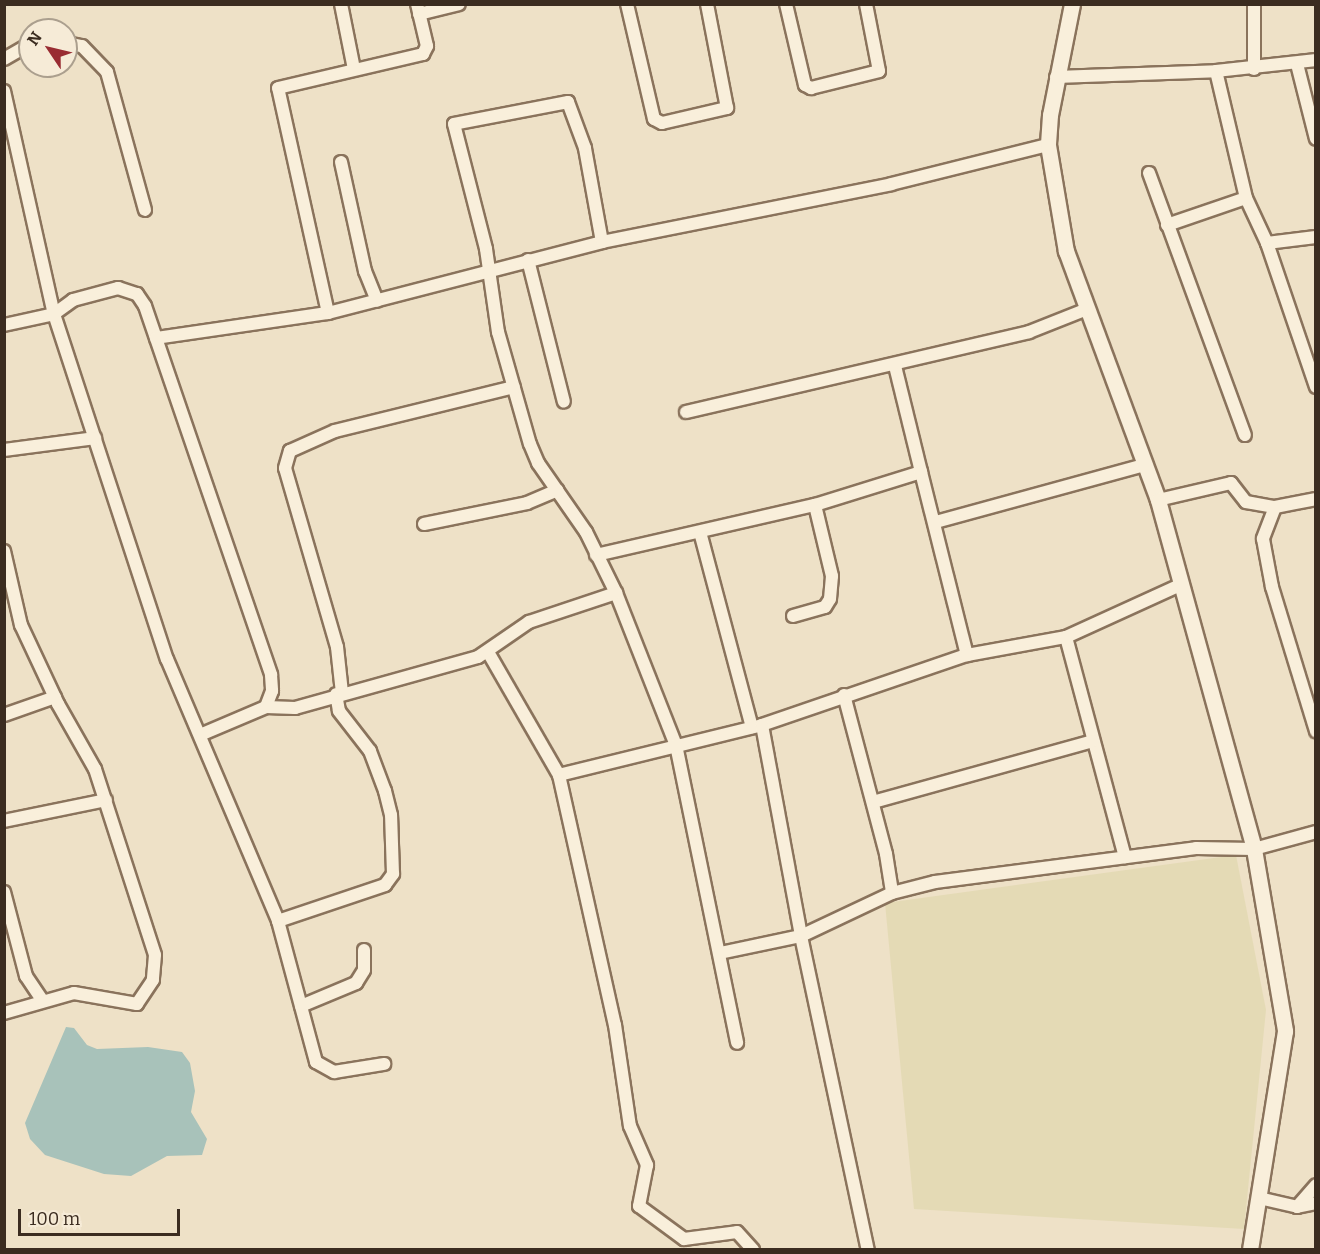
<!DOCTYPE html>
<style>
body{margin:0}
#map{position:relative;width:1320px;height:1254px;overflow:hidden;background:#eee1c7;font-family:Bitter,serif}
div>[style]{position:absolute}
.farmland>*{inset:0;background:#e4dab5}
.water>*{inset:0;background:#a8c2ba}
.roads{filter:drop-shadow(2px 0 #8a735c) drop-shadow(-2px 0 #8a735c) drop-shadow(0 2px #8a735c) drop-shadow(0 -2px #8a735c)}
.minor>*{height:12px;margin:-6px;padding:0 6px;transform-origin:6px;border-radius:6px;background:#f9efdb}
.tertiary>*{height:15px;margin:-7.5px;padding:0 7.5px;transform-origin:7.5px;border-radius:7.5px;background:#f9efdb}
span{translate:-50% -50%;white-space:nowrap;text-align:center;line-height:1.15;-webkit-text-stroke:6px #f6ebd7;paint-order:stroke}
.frame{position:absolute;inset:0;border:6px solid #3b2c20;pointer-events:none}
.north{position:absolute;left:18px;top:18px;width:60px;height:60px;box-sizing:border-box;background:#f6ebd7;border:2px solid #ab9f8e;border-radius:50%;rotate:305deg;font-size:16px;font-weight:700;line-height:24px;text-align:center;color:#3b2c20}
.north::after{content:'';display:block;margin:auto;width:21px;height:27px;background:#992c32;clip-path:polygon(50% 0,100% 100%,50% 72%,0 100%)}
.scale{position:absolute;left:18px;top:1209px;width:162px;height:27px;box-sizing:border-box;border:3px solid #3b2c20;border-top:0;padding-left:8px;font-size:18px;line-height:21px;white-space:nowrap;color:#3b2c20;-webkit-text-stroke:4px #f6ebd7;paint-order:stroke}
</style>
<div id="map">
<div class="farmland">
<div style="clip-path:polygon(1236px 855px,1266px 1010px,1244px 1229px,914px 1209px,885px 903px)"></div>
</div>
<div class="water">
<div style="clip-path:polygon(66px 1027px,74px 1028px,87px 1045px,97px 1049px,148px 1047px,182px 1052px,190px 1063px,195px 1091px,191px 1112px,207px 1139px,202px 1155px,167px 1156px,131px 1176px,104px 1174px,45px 1155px,30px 1139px,25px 1123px)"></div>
</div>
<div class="roads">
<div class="minor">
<div style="left:341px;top:4px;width:66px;rotate:78.7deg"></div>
<div style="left:627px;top:4px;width:118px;rotate:76.8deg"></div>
<div style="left:654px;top:119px;width:9px;rotate:27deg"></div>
<div style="left:662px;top:123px;width:67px;rotate:-13deg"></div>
<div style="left:727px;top:108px;width:106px;rotate:-100.9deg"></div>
<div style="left:786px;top:4px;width:83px;rotate:76.8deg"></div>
<div style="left:805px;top:85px;width:7px;rotate:27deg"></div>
<div style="left:811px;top:88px;width:70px;rotate:-14deg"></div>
<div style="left:879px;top:71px;width:68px;rotate:-101deg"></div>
<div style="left:1254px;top:4px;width:65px;rotate:90deg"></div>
<div style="left:419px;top:14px;width:41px;rotate:-14deg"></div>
<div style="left:66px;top:43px;width:16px;rotate:11deg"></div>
<div style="left:82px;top:46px;width:36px;rotate:46deg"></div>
<div style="left:107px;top:72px;width:143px;rotate:74.6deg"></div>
<div style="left:4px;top:59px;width:30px;rotate:-30deg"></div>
<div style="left:1297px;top:64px;width:77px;rotate:75.8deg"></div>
<div style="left:1216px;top:71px;width:130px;rotate:76.7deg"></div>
<div style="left:1246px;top:198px;width:50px;rotate:65deg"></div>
<div style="left:1267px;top:243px;width:152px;rotate:71.2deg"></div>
<div style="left:1056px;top:77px;width:160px;rotate:-2.1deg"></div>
<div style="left:1216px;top:71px;width:101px;rotate:-6.3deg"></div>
<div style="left:4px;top:91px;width:229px;rotate:77.4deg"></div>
<div style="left:54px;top:314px;width:24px;rotate:-36deg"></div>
<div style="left:73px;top:300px;width:47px;rotate:-14.9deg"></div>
<div style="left:118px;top:288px;width:20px;rotate:18deg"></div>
<div style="left:137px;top:294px;width:14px;rotate:56deg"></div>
<div style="left:145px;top:306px;width:390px;rotate:71.1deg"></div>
<div style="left:271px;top:675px;width:16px;rotate:86deg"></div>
<div style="left:272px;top:691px;width:17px;rotate:111deg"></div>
<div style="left:341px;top:162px;width:112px;rotate:77.6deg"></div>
<div style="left:365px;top:271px;width:32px;rotate:68deg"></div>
<div style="left:1149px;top:173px;width:279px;rotate:69.9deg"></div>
<div style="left:1167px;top:225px;width:83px;rotate:-18.9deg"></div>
<div style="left:602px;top:242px;width:96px;rotate:-100.3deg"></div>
<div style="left:585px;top:148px;width:49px;rotate:-110.3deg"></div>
<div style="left:568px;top:102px;width:116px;rotate:169.1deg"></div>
<div style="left:454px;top:124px;width:129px;rotate:75.6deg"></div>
<div style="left:486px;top:249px;width:84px;rotate:81.8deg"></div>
<div style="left:498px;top:332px;width:116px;rotate:74.1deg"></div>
<div style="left:530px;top:444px;width:21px;rotate:67deg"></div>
<div style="left:538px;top:463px;width:84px;rotate:55.2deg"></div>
<div style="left:586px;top:532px;width:68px;rotate:63.8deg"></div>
<div style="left:616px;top:593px;width:163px;rotate:68.5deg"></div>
<div style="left:676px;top:745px;width:304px;rotate:78.4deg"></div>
<div style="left:1267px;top:243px;width:49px;rotate:-7deg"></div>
<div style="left:528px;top:260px;width:146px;rotate:75.8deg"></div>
<div style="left:328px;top:313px;width:230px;rotate:-102.5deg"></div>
<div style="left:278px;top:88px;width:149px;rotate:-13.2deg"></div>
<div style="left:423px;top:54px;width:9px;rotate:-63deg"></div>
<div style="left:427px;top:46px;width:43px;rotate:-103.4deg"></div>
<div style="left:4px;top:325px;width:51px;rotate:-12.4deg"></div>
<div style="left:54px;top:314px;width:363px;rotate:71.9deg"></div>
<div style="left:167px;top:659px;width:285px;rotate:67deg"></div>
<div style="left:278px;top:921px;width:146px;rotate:74.9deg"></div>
<div style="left:316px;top:1062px;width:21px;rotate:29deg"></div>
<div style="left:334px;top:1072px;width:51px;rotate:-9.1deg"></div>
<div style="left:156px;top:338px;width:174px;rotate:-8.3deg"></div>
<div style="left:328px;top:313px;width:283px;rotate:-14.5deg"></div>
<div style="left:602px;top:242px;width:295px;rotate:-11.3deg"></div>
<div style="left:891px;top:184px;width:162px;rotate:-14deg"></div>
<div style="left:895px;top:366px;width:109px;rotate:76.2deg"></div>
<div style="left:686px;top:412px;width:352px;rotate:-13.1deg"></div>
<div style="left:1029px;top:332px;width:62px;rotate:-21.6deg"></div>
<div style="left:4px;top:450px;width:92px;rotate:-7.5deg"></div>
<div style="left:1158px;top:500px;width:75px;rotate:-13.1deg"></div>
<div style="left:1231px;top:483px;width:24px;rotate:52deg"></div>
<div style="left:1246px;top:502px;width:29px;rotate:10deg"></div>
<div style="left:1275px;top:507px;width:42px;rotate:-11deg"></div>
<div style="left:1275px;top:507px;width:34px;rotate:111deg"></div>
<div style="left:1263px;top:539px;width:49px;rotate:79.4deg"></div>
<div style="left:1272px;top:587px;width:151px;rotate:73deg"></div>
<div style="left:936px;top:522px;width:217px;rotate:-15.3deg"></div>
<div style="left:424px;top:524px;width:105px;rotate:-11.5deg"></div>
<div style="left:527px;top:503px;width:33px;rotate:-23deg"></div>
<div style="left:700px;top:532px;width:202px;rotate:75.1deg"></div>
<div style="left:4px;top:551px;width:76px;rotate:77.1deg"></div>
<div style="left:21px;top:625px;width:87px;rotate:64.9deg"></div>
<div style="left:58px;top:704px;width:75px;rotate:60.4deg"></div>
<div style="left:95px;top:769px;width:195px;rotate:72.1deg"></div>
<div style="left:155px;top:955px;width:25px;rotate:95deg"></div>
<div style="left:153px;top:980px;width:29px;rotate:124deg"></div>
<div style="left:137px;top:1004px;width:64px;rotate:-170.1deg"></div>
<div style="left:74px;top:993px;width:73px;rotate:164.1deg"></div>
<div style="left:596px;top:555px;width:225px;rotate:-12.9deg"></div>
<div style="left:815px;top:505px;width:111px;rotate:-17.3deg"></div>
<div style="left:921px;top:472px;width:189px;rotate:75.9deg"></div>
<div style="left:793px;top:616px;width:33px;rotate:-16deg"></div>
<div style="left:825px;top:607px;width:9px;rotate:-58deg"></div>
<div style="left:830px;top:599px;width:23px;rotate:-85deg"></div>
<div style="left:832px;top:576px;width:73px;rotate:-103.5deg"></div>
<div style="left:1066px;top:637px;width:228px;rotate:75deg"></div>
<div style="left:488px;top:652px;width:142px;rotate:60deg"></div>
<div style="left:559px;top:775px;width:209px;rotate:-13.8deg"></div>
<div style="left:762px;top:725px;width:217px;rotate:-18.9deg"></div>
<div style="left:967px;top:655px;width:101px;rotate:-10.3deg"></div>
<div style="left:1066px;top:637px;width:123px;rotate:-24.5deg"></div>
<div style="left:342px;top:693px;width:46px;rotate:-96.2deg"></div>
<div style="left:337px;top:647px;width:186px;rotate:-106.2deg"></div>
<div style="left:285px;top:468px;width:18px;rotate:-74deg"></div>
<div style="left:290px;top:451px;width:49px;rotate:-24deg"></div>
<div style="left:335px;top:431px;width:184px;rotate:-13.8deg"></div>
<div style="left:844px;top:695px;width:164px;rotate:75.2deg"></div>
<div style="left:886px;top:854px;width:39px;rotate:81deg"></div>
<div style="left:4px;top:715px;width:54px;rotate:-19.4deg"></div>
<div style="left:762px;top:725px;width:215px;rotate:79.5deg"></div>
<div style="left:801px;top:936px;width:321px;rotate:78deg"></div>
<div style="left:200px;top:735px;width:72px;rotate:-23deg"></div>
<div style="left:266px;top:707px;width:29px;rotate:2deg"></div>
<div style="left:295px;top:708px;width:190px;rotate:-15.6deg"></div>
<div style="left:478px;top:657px;width:62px;rotate:-34.5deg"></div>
<div style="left:529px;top:622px;width:92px;rotate:-18.4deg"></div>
<div style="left:559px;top:775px;width:256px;rotate:77.4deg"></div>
<div style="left:615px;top:1025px;width:102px;rotate:81.6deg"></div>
<div style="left:630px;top:1126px;width:43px;rotate:66.4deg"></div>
<div style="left:647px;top:1165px;width:42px;rotate:101deg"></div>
<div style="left:639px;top:1206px;width:56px;rotate:36.3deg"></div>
<div style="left:684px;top:1239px;width:53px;rotate:-7.5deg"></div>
<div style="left:737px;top:1232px;width:24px;rotate:48deg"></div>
<div style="left:873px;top:802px;width:228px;rotate:-15.5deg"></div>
<div style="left:4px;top:821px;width:104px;rotate:-11.6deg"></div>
<div style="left:4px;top:892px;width:87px;rotate:75.3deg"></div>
<div style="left:26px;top:976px;width:29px;rotate:56deg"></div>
<div style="left:278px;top:921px;width:113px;rotate:-18.6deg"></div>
<div style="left:385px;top:885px;width:14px;rotate:-54deg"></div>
<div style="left:393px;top:874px;width:59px;rotate:-91.9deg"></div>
<div style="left:391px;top:815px;width:25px;rotate:-104deg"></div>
<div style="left:385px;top:791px;width:43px;rotate:-110.6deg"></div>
<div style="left:370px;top:751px;width:51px;rotate:-127.8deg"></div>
<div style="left:339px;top:711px;width:17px;rotate:-100deg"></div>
<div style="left:720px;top:953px;width:83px;rotate:-11.9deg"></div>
<div style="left:801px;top:936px;width:101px;rotate:-25.3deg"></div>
<div style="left:892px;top:893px;width:44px;rotate:-14.3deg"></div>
<div style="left:935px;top:882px;width:263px;rotate:-7.4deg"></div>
<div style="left:1196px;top:848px;width:58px;rotate:1deg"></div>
<div style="left:1254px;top:849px;width:64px;rotate:-15.3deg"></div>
<div style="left:301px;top:1006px;width:60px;rotate:-22.7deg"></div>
<div style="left:356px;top:983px;width:15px;rotate:-58deg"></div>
<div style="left:364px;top:970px;width:20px;rotate:-90deg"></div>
<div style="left:1259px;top:1198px;width:39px;rotate:13deg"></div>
<div style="left:1297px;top:1207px;width:19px;rotate:-12deg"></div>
<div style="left:1297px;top:1207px;width:29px;rotate:-49deg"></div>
</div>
<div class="tertiary">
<div style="left:1072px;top:4px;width:113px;rotate:101.2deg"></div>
<div style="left:1050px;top:115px;width:30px;rotate:94deg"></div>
<div style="left:1048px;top:145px;width:108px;rotate:80.4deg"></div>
<div style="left:1066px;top:251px;width:265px;rotate:69.7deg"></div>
<div style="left:1158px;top:500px;width:362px;rotate:74.6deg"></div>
<div style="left:1254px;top:849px;width:185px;rotate:80.3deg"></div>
<div style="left:1285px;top:1031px;width:222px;rotate:99.1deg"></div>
</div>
</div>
<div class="frame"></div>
<div class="north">N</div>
<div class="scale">100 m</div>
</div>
